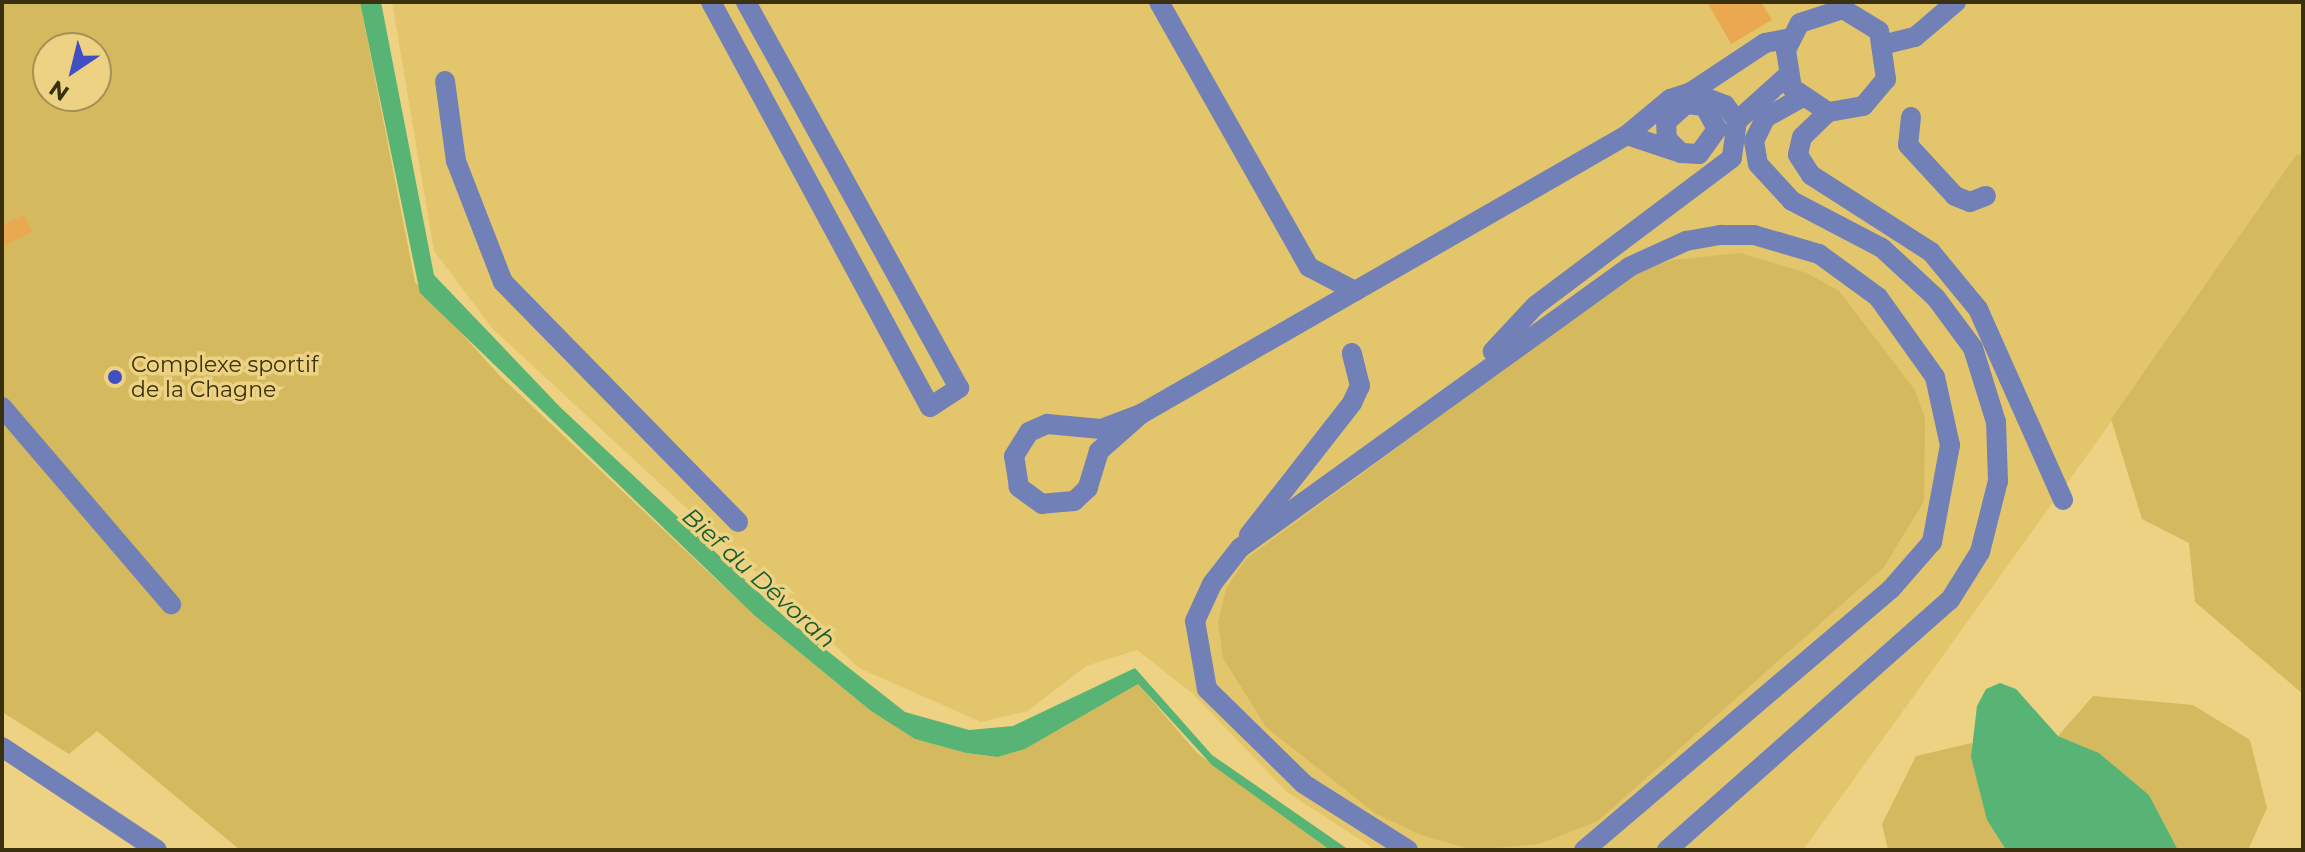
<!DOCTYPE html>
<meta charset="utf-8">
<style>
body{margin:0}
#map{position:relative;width:2305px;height:852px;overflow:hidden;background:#ecd282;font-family:Montserrat,sans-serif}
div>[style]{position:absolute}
.built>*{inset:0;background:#e3c66c}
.green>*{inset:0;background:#d5b95f}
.water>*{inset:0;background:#57b475}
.building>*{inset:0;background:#eaa950}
.minor>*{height:20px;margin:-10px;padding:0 10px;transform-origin:10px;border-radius:10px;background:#7180b7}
.dots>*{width:22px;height:22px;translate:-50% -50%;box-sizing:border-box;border:4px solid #ecd282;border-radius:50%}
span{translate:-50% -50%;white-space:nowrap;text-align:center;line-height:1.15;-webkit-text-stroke:7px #ecd282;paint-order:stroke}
.poi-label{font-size:22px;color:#3a300d}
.left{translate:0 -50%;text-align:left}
.water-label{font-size:24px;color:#165a30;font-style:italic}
.frame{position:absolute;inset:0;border:4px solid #3a300d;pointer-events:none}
.north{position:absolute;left:32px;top:32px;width:80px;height:80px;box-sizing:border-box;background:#ecd282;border:2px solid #a59153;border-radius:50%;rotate:215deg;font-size:22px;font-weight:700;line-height:32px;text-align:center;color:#3a300d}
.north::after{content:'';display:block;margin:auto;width:28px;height:36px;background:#404fc3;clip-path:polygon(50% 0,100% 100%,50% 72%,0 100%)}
</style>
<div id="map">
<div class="built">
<div style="clip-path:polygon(392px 2px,2303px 2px,2303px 155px,1803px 850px,1376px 850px,1287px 792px,1193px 694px,1137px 650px,1086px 666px,1028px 711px,981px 722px,859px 668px,492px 328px,434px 251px)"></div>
</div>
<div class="green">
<div style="clip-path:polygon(evenodd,2px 2px,360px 2px,415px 282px,500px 376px,754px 615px,871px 711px,915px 739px,966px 753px,998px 757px,1025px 749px,1138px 684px,1197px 753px,1330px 850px,240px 850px,97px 731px,69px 754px,2px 712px,2px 2px,48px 48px,96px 48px,96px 96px,48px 96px,48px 48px)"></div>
<div style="clip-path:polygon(2297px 154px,2303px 155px,2303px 694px,2195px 602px,2189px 543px,2142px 519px,2111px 419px)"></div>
<div style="clip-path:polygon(1740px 253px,1807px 273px,1839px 291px,1915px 390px,1925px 419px,1924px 501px,1884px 567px,1598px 821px,1539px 844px,1473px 850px,1421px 835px,1376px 814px,1266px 727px,1223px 658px,1218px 623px,1226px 589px,1246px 559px,1635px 273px,1673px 260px)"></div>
<div style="clip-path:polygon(2093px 696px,2193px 705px,2250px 740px,2267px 808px,2248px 850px,2178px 850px,2149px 795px,2099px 753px,2058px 736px)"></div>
<div style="clip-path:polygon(1972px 743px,1987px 820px,2006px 850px,1888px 850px,1882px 824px,1916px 756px)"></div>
</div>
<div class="water">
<div style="clip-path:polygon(360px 2px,381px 2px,434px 275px,561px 408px,788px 620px,905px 712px,969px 730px,1013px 726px,1135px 668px,1212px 755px,1349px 850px,1330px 850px,1212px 765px,1138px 684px,1025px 749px,998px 757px,966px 753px,915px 739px,871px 711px,754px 615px,420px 293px)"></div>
<div style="clip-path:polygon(2000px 683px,2016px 689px,2058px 736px,2099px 753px,2149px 795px,2178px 850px,2006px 850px,1987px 820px,1971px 757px,1977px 706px,1986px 689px)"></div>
</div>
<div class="building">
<div style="clip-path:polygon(1707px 2px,1761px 2px,1772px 20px,1731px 44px)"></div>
<div style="clip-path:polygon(24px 215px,32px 232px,2px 246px,2px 225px)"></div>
</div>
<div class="minor">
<div style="left:711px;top:2px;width:460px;rotate:61.6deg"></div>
<div style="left:930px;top:407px;width:35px;rotate:-33deg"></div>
<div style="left:959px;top:388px;width:441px;rotate:-118.9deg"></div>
<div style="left:1159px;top:2px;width:305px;rotate:60.5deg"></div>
<div style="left:1309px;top:267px;width:52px;rotate:27.6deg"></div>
<div style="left:1886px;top:44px;width:30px;rotate:-14deg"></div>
<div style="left:1915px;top:37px;width:54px;rotate:-40.5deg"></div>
<div style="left:445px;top:81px;width:81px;rotate:82.2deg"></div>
<div style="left:456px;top:161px;width:130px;rotate:68.8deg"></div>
<div style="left:503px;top:282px;width:336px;rotate:45.6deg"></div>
<div style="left:1691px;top:92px;width:89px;rotate:-33.5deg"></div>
<div style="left:1765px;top:43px;width:25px;rotate:-11deg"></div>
<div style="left:1828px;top:112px;width:43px;rotate:-146.3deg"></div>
<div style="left:1792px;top:88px;width:38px;rotate:-99deg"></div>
<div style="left:1786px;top:50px;width:30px;rotate:-63deg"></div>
<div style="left:1800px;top:23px;width:45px;rotate:-18deg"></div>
<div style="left:1843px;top:9px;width:42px;rotate:31.4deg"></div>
<div style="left:1879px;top:31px;width:49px;rotate:81.7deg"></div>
<div style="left:1886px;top:79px;width:35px;rotate:130deg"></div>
<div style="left:1863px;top:106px;width:36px;rotate:170deg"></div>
<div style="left:1828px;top:112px;width:36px;rotate:136deg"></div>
<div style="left:1802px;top:137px;width:18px;rotate:103deg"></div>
<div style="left:1798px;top:155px;width:24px;rotate:57deg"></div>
<div style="left:1811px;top:175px;width:143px;rotate:32.7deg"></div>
<div style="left:1931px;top:252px;width:74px;rotate:50.5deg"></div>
<div style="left:1978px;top:309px;width:209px;rotate:66deg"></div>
<div style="left:1911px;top:117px;width:28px;rotate:96deg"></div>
<div style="left:1908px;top:145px;width:69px;rotate:47.3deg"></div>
<div style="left:1955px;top:196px;width:16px;rotate:22deg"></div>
<div style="left:1970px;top:202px;width:17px;rotate:-21deg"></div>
<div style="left:1737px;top:121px;width:67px;rotate:-42deg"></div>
<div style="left:1627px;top:135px;width:57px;rotate:18.4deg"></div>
<div style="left:1681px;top:153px;width:18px;rotate:3deg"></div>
<div style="left:1699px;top:154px;width:31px;rotate:-54deg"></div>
<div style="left:1717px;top:129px;width:26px;rotate:-119deg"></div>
<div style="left:1704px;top:106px;width:18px;rotate:-174deg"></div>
<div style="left:1686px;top:104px;width:27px;rotate:138deg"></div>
<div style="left:1666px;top:122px;width:17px;rotate:87deg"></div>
<div style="left:1667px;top:139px;width:20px;rotate:45deg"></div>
<div style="left:2px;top:407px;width:260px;rotate:49.4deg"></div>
<div style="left:1141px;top:414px;width:56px;rotate:138.6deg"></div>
<div style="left:1099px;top:451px;width:39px;rotate:107deg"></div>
<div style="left:1088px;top:488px;width:19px;rotate:137deg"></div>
<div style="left:1074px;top:501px;width:32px;rotate:175deg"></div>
<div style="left:1042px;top:504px;width:29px;rotate:-144deg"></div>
<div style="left:1019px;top:487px;width:31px;rotate:-99deg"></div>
<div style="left:1014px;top:456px;width:28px;rotate:-58deg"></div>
<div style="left:1029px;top:432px;width:20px;rotate:-24deg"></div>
<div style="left:1047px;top:424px;width:54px;rotate:5.3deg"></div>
<div style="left:1101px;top:429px;width:43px;rotate:-20.6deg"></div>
<div style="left:1141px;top:414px;width:560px;rotate:-29.86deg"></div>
<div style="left:1627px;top:135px;width:56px;rotate:-39.9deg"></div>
<div style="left:1670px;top:99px;width:22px;rotate:-18deg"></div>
<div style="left:1691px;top:92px;width:36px;rotate:21deg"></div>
<div style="left:1725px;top:105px;width:20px;rotate:53deg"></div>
<div style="left:1737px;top:121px;width:37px;rotate:98deg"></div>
<div style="left:1732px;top:158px;width:246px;rotate:143.1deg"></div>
<div style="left:1535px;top:306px;width:62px;rotate:133deg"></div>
<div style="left:1249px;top:535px;width:167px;rotate:-52deg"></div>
<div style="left:1352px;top:403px;width:19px;rotate:-65deg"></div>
<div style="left:1360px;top:386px;width:34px;rotate:-104deg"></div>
<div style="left:2px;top:747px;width:186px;rotate:33.6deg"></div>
<div style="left:1408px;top:850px;width:123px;rotate:-147.6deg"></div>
<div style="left:1304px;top:784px;width:136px;rotate:-135.6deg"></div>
<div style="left:1207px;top:689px;width:69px;rotate:-100deg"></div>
<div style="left:1195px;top:621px;width:41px;rotate:-65.3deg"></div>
<div style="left:1212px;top:584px;width:46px;rotate:-52.1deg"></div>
<div style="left:1240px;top:548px;width:480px;rotate:-35.8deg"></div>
<div style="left:1629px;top:267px;width:63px;rotate:-24.5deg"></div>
<div style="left:1686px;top:241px;width:36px;rotate:-10deg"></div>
<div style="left:1721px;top:235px;width:33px"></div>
<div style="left:1754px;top:235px;width:68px;rotate:16.3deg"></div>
<div style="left:1819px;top:254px;width:73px;rotate:36.1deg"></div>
<div style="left:1878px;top:297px;width:98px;rotate:54.5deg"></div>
<div style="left:1935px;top:377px;width:70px;rotate:77.6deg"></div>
<div style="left:1950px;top:445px;width:99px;rotate:100.5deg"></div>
<div style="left:1932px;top:542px;width:62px;rotate:131.1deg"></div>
<div style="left:1891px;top:589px;width:403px;rotate:139.6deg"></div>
<div style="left:1667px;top:850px;width:378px;rotate:-41.5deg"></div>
<div style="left:1950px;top:600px;width:57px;rotate:-58deg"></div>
<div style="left:1980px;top:552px;width:73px;rotate:-75.8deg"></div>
<div style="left:1998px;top:481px;width:59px;rotate:-91.9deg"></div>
<div style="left:1996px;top:422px;width:77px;rotate:-107.3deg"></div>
<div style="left:1973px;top:348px;width:62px;rotate:-126.5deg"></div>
<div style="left:1936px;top:298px;width:74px;rotate:-137.2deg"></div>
<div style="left:1882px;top:248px;width:102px;rotate:-152.4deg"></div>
<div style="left:1792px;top:201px;width:50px;rotate:-132.6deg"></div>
<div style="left:1758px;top:164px;width:23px;rotate:-100deg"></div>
<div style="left:1754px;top:141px;width:25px;rotate:-64deg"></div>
<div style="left:1765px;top:118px;width:41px;rotate:-29.1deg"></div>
</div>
<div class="dots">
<div style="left:115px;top:377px;background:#404fc3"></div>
</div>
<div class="poi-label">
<span class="left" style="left:131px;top:377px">Complexe sportif<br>de la Chagne</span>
</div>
<div class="water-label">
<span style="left:759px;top:578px;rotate:42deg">Bief du Dévorah</span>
</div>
<div class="frame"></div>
<div class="north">N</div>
</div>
